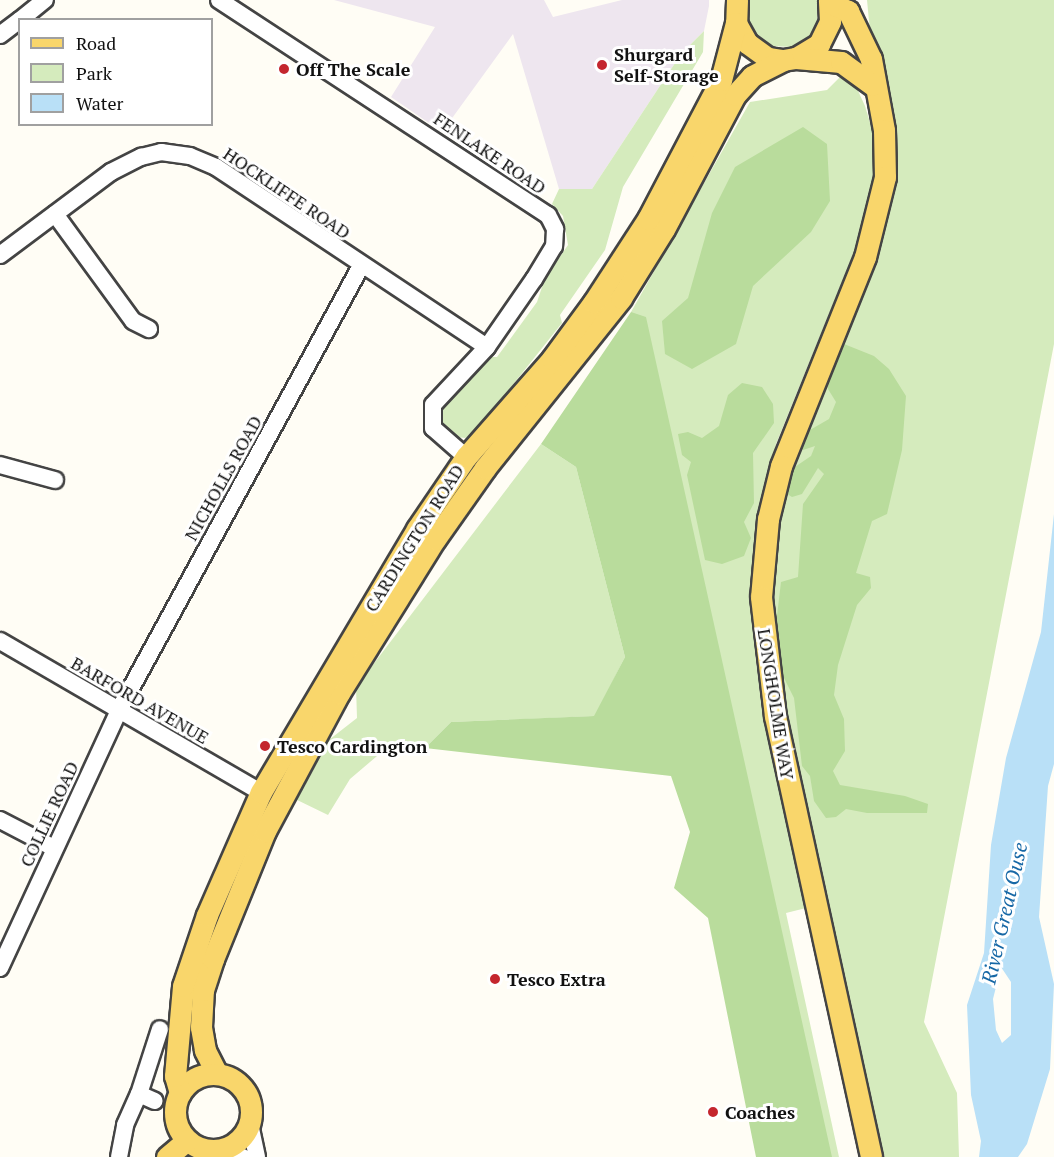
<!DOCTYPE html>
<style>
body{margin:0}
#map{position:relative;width:1054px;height:1157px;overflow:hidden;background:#fffdf5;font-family:"PT Serif",serif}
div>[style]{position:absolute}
.industrial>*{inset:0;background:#eee6ef}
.green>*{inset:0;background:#d5ebbd}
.forest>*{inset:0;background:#b9dc9c}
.water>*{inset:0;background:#b9e0f7}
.roads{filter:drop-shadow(2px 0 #444) drop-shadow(-2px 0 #444) drop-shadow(0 2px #444) drop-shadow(0 -2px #444)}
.minor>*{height:16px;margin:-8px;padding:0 8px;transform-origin:8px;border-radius:8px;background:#fff}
.major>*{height:21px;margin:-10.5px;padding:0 10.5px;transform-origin:10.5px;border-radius:10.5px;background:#f9d66b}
.major>.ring{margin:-10.5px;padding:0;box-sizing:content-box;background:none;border:21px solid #f9d66b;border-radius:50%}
.dots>*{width:16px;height:16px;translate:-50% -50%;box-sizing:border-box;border:3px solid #fff;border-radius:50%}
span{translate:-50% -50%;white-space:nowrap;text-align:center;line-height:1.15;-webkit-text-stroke:6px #fff;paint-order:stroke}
.poi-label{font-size:18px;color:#111;font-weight:700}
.left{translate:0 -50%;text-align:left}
.street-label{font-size:18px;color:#111}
.water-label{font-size:20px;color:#1768a6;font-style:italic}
.legend{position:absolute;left:18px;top:18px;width:195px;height:108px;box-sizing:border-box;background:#fff;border:2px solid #a0a0a0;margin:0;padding:8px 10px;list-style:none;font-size:18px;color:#111}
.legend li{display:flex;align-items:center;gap:12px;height:30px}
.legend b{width:30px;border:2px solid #a0a0a0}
</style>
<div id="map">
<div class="industrial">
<div style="clip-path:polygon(334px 0,544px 0,553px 17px,622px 0,709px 0,709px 6px,704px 31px,681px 54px,592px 189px,559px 189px,513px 34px,442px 132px,391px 97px,435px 27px)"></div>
</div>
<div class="green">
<div style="clip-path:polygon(748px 0,818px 0,817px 26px,811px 36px,793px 47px,770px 46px,752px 32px,747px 21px)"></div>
<div style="clip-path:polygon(867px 0,1054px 0,1054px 344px,924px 1022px,957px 1093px,959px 1157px,881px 1157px,780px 698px,769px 580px,776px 514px,790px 456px,892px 184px,896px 146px,894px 116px,888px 85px,871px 42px)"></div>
<div style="clip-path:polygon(704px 31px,703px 52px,623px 187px,605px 250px,560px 315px,562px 323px,475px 432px,465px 438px,449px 436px,441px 428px,439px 411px,444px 402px,489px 357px,497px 357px,537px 302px,545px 278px,568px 245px,563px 216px,552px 204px,559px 189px,592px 189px,681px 54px)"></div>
<div style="clip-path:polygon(842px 75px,854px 82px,865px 106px,872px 129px,874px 185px,855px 250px,776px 444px,752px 566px,756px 663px,806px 908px,786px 913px,839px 1157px,817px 1157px,631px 312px,750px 102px,827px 90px)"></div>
<div style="clip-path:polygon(541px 444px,576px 467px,625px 657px,595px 716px,451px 722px,425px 748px,390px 745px,350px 779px,328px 815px,293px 798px,325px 743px,357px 718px,356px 687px)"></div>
</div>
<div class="forest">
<div style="clip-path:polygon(803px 127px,827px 144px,830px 201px,811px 232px,753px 286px,736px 344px,692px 369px,665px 354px,662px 321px,688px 298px,712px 213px,735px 167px)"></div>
<div style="clip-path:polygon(631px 312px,646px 317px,832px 1157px,756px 1157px,708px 918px,674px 888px,690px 832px,671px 776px,425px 748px,451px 722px,594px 716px,625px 657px,576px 467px,541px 444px)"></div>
<div style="clip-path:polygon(839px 342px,874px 356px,889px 369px,906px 396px,902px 450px,887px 514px,872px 521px,856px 573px,870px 577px,871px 588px,857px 605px,838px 665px,834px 695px,844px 719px,845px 751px,833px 771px,840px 785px,905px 796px,928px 804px,927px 813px,867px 813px,846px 809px,836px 817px,826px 818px,814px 801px,810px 776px,802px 766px,794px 698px,779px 668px,776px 624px,781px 582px,798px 577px,803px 504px,824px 474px,818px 468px,802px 494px,792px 497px,784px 492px,789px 471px,811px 456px,815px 446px,803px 450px,798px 444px,803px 434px,829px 419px,836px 402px,828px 389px,825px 372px)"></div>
<div style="clip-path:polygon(742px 383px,762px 387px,773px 404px,774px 423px,753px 453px,754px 503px,744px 522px,751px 538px,744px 556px,722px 564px,705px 560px,687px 475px,691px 462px,682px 455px,678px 434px,688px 432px,702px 438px,719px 426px,728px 395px)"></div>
</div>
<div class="water">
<div style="clip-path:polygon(evenodd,1054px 514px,1054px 764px,1048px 786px,1039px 917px,1054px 984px,1050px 1069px,1027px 1144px,1018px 1157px,979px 1157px,981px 1141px,971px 1095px,967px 1005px,984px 953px,991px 845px,1006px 758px,1041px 632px,1054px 514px,1001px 967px,1011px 982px,1011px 1035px,1002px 1043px,996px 1030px,993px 999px,1001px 967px)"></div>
</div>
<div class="roads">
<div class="minor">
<div style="left:219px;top:0;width:393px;rotate:33.2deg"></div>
<div style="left:548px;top:215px;width:16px;rotate:63deg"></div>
<div style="left:555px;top:229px;width:17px;rotate:93deg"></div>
<div style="left:554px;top:246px;width:39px;rotate:121deg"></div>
<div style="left:534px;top:279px;width:83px;rotate:124.7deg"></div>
<div style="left:487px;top:347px;width:79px;rotate:133deg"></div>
<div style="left:433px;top:405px;width:23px;rotate:90deg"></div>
<div style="left:433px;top:428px;width:44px;rotate:41.3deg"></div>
<div style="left:20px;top:20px;width:32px;rotate:-39deg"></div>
<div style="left:0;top:35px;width:25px;rotate:-37deg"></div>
<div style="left:55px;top:214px;width:132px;rotate:53.9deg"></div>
<div style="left:133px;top:321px;width:18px;rotate:27deg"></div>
<div style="left:0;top:255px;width:139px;rotate:-36.8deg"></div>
<div style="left:111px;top:172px;width:34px;rotate:-27deg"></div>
<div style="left:141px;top:157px;width:21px;rotate:-14deg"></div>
<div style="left:161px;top:152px;width:29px;rotate:8deg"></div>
<div style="left:190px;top:156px;width:28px;rotate:23deg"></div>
<div style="left:216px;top:167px;width:325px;rotate:33.6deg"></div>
<div style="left:0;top:465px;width:57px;rotate:15.3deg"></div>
<div style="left:0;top:641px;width:302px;rotate:30.1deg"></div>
<div style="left:0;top:820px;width:61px;rotate:27.4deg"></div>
<div style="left:0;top:968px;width:284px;rotate:-65.2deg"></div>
<div style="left:119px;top:710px;width:506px;rotate:-61.41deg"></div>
<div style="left:139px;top:1094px;width:68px;rotate:-72.1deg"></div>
<div style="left:250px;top:1124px;width:34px;rotate:78deg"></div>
<div style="left:221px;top:1150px;width:23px;rotate:18deg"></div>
<div style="left:119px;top:1157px;width:33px;rotate:-79deg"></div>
<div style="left:125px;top:1125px;width:34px;rotate:-66deg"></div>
<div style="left:139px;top:1094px;width:17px;rotate:24deg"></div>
</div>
<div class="major">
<div style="left:737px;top:0;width:23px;rotate:92deg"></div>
<div style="left:736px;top:23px;width:23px;rotate:61deg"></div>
<div style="left:747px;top:43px;width:26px;rotate:36deg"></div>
<div style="left:768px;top:58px;width:15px;rotate:8deg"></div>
<div style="left:783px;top:60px;width:13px;rotate:-9deg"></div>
<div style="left:796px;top:58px;width:27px;rotate:-31deg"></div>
<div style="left:819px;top:44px;width:25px;rotate:-64deg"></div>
<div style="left:830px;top:21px;width:21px;rotate:-93deg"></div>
<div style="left:830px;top:3px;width:20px;rotate:24deg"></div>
<div style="left:848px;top:11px;width:53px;rotate:64.4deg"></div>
<div style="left:871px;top:59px;width:72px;rotate:79.6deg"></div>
<div style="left:884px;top:130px;width:47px;rotate:88.8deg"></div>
<div style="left:885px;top:177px;width:82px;rotate:104deg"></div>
<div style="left:865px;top:257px;width:225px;rotate:111.9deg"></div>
<div style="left:781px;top:466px;width:55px;rotate:103.8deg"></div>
<div style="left:768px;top:519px;width:78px;rotate:95.1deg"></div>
<div style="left:761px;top:597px;width:120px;rotate:83.3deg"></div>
<div style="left:775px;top:716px;width:451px;rotate:77.7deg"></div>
<div style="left:796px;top:58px;width:45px;rotate:5.1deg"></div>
<div style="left:841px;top:62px;width:39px;rotate:36deg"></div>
<div style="left:217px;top:1074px;width:27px;rotate:-117deg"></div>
<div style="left:205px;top:1050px;width:23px;rotate:-100deg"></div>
<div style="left:201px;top:1027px;width:37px;rotate:-87deg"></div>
<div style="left:203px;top:990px;width:33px;rotate:-72deg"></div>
<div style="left:213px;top:959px;width:138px;rotate:-67.9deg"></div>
<div style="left:265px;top:831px;width:157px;rotate:-61.8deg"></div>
<div style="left:339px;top:693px;width:181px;rotate:-58.1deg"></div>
<div style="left:435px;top:539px;width:87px;rotate:-54.8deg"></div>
<div style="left:485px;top:468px;width:218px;rotate:-51.3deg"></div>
<div style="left:621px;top:298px;width:81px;rotate:-58.1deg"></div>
<div style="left:664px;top:229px;width:152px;rotate:-62.1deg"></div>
<div style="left:735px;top:95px;width:25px;rotate:-48deg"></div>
<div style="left:752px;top:76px;width:35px;rotate:-27deg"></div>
<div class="ring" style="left:175px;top:1074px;width:55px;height:55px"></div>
<div style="left:180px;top:1093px;width:18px;rotate:-106deg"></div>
<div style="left:175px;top:1076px;width:90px;rotate:-84.9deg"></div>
<div style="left:183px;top:986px;width:75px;rotate:-71.3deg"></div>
<div style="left:207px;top:915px;width:134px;rotate:-66.3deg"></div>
<div style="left:261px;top:792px;width:306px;rotate:-59.3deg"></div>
<div style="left:417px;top:529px;width:87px;rotate:-55.8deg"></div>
<div style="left:466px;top:457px;width:130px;rotate:-48.7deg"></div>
<div style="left:552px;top:359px;width:71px;rotate:-53.6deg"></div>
<div style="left:594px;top:302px;width:99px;rotate:-57deg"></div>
<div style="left:648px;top:219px;width:157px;rotate:-62.3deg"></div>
<div style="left:721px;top:80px;width:59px;rotate:-75.3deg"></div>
<div style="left:167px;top:1157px;width:26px;rotate:-40deg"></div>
</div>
</div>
<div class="dots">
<div style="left:602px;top:65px;background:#c4262e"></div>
<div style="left:284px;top:69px;background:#c4262e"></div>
<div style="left:265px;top:746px;background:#c4262e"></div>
<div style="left:495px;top:979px;background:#c4262e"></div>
<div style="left:713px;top:1112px;background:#c4262e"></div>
</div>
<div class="poi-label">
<span class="left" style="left:614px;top:65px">Shurgard<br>Self-Storage</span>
<span class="left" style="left:296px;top:69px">Off The Scale</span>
<span class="left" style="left:277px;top:746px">Tesco Cardington</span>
<span class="left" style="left:507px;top:979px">Tesco Extra</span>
<span class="left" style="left:725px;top:1112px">Coaches</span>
</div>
<div class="street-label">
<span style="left:490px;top:153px;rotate:34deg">FENLAKE ROAD</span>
<span style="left:287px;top:193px;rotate:34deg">HOCKLIFFE ROAD</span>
<span style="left:223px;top:478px;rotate:-61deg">NICHOLLS ROAD</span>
<span style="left:414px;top:538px;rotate:-58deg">CARDINGTON ROAD</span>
<span style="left:140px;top:700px;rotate:30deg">BARFORD AVENUE</span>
<span style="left:776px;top:704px;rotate:81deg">LONGHOLME WAY</span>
<span style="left:49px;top:814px;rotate:-65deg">COLLIE ROAD</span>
</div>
<div class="water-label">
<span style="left:1004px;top:913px;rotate:-77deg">River Great Ouse</span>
</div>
<ul class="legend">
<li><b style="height:8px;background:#f9d66b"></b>Road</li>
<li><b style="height:16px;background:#d5ebbd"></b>Park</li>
<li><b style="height:16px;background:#b9e0f7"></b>Water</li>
</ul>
</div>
